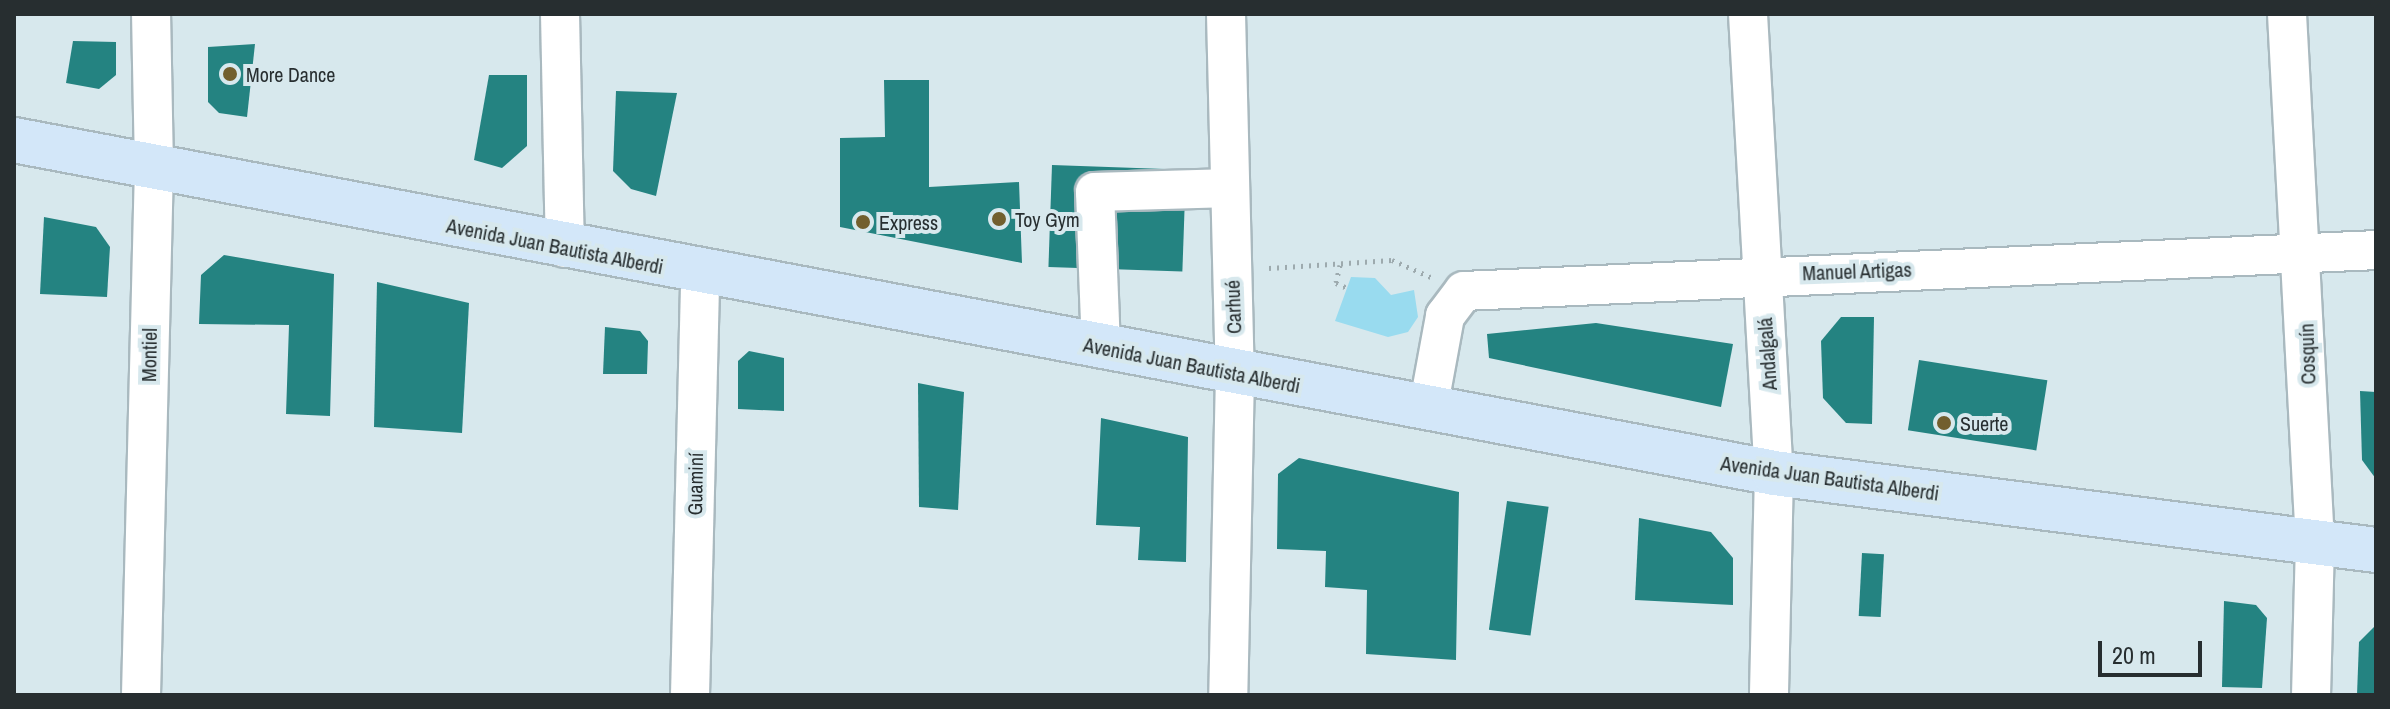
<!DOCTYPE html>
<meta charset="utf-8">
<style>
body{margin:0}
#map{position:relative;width:2390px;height:709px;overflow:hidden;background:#d7e8ed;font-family:"Archivo Narrow",sans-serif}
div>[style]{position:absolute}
.green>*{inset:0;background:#99dbef}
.building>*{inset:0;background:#248381;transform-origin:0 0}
.path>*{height:5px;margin-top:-2.5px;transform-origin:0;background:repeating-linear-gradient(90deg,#9daaae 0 2px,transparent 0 8px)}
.roads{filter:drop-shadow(2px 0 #a9b9bf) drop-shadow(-2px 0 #a9b9bf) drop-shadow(0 2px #a9b9bf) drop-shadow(0 -2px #a9b9bf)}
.minor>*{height:38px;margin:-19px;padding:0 19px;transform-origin:19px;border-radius:19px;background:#fff}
.major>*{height:44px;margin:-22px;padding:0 22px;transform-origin:22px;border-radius:22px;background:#d3e7f9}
.dots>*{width:22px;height:22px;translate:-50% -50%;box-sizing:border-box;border:4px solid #d7e8ed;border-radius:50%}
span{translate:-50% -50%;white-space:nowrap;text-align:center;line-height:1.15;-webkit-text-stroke:8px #d7e8ed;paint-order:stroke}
.poi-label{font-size:20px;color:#272e30}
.left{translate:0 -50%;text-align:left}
.street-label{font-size:20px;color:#272e30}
.frame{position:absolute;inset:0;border:16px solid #272e30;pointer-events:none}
.scale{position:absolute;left:2098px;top:641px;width:104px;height:36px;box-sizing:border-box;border:4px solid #272e30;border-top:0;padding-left:10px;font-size:24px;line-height:28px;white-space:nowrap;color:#272e30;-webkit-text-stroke:6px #d7e8ed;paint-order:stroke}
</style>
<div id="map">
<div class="green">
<div style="clip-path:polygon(1351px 277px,1375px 278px,1391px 295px,1414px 290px,1418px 317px,1408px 332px,1388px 337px,1335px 321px)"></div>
</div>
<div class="building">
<div style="clip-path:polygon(73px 41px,116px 42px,116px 75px,99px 89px,66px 83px)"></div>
<div style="clip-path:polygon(255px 44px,247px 117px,219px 113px,208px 102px,208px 47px)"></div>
<div style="clip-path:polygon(489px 75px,527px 75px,527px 146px,502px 168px,474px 160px)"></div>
<div style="clip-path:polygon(884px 80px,929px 80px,929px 187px,1019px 182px,1022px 263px,840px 227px,840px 138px,885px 137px)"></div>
<div style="clip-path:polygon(616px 91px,677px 93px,656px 196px,631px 189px,613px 171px)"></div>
<div style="left:1052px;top:165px;width:134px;height:102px;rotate:2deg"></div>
<div style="clip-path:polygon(44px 217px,96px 227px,110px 247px,107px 297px,40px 294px)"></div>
<div style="clip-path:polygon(224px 255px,334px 274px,330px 416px,286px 414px,289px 325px,199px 324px,201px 275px)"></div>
<div style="clip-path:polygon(377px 282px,469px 303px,462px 433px,374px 427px)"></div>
<div style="clip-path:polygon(1841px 317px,1874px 317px,1872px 424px,1846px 423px,1823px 398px,1821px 341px)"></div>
<div style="clip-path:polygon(1596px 323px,1733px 344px,1721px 407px,1489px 358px,1487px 334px)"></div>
<div style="clip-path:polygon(605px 327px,640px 331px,648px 341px,647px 374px,603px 374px)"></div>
<div style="clip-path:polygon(749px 351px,784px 358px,784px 411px,738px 409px,738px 361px)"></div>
<div style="left:1919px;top:360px;width:130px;height:71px;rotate:9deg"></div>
<div style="clip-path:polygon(918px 383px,964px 392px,958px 510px,919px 507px)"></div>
<div style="clip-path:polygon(2360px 391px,2376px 392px,2376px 479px,2362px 460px)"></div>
<div style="clip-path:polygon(1101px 418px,1188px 437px,1186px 562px,1138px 560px,1140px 527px,1096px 525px)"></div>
<div style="clip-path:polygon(1299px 458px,1459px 492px,1456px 660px,1366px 654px,1367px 590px,1325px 587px,1326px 551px,1277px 549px,1278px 474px)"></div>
<div style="left:1507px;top:501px;width:42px;height:130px;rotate:8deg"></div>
<div style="clip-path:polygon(1639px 518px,1711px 532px,1733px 558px,1733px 605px,1635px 600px)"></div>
<div style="left:1862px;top:553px;width:22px;height:63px;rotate:3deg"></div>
<div style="clip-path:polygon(2224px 601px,2256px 605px,2267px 618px,2262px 688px,2222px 687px)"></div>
<div style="clip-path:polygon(2376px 625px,2376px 695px,2357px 695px,2359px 642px)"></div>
</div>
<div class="path">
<div style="left:1340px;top:265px;width:18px;rotate:103deg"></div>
<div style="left:1336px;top:283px;width:12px;rotate:24deg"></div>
<div style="left:1269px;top:268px;width:123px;rotate:-3.7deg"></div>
<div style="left:1392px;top:260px;width:43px;rotate:23.6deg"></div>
</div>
<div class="roads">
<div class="minor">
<div style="left:560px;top:14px;width:234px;rotate:88.8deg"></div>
<div style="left:1226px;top:14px;width:360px;rotate:88.6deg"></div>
<div style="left:1235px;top:374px;width:321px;rotate:91.2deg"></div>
<div style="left:1748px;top:14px;width:460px;rotate:86.8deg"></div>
<div style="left:1774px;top:473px;width:222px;rotate:91.3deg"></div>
<div style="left:2287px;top:14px;width:530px;rotate:86.97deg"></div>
<div style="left:2315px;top:543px;width:152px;rotate:91.5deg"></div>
<div style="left:1101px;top:348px;width:156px;rotate:-92.2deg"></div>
<div style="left:1095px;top:192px;width:135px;rotate:-1.7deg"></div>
<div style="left:1428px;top:409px;width:95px;rotate:-79.6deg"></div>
<div style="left:1445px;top:316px;width:31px;rotate:-53deg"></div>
<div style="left:1464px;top:291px;width:913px;rotate:-2.57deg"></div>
<div style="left:141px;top:695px;width:527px;rotate:-88.59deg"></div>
<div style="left:154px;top:168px;width:154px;rotate:-91.1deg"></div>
<div style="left:690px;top:695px;width:421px;rotate:-88.6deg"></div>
</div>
<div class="major">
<div style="left:14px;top:140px;width:1791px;rotate:10.71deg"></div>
<div style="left:1774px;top:473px;width:607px;rotate:7.29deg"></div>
</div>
</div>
<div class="dots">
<div style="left:230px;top:74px;background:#725f2e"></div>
<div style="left:999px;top:219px;background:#725f2e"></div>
<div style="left:863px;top:222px;background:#725f2e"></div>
<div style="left:1944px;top:423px;background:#725f2e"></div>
</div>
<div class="poi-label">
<span class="left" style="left:246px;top:74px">More Dance</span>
<span class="left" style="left:1015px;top:219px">Toy Gym</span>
<span class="left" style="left:879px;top:222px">Express</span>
<span class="left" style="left:1960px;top:423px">Suerte</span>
</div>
<div class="street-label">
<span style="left:555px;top:246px;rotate:11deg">Avenida Juan Bautista Alberdi</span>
<span style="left:1857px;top:271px;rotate:-2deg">Manuel Artigas</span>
<span style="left:1233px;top:307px;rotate:-92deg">Carhué</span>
<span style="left:1767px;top:354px;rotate:-94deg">Andalgalá</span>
<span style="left:2307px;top:354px;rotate:-92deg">Cosquín</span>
<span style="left:149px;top:355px;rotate:-89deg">Montiel</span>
<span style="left:1192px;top:365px;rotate:11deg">Avenida Juan Bautista Alberdi</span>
<span style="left:1830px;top:478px;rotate:8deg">Avenida Juan Bautista Alberdi</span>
<span style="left:695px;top:484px;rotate:-89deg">Guaminí</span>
</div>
<div class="frame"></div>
<div class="scale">20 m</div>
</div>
